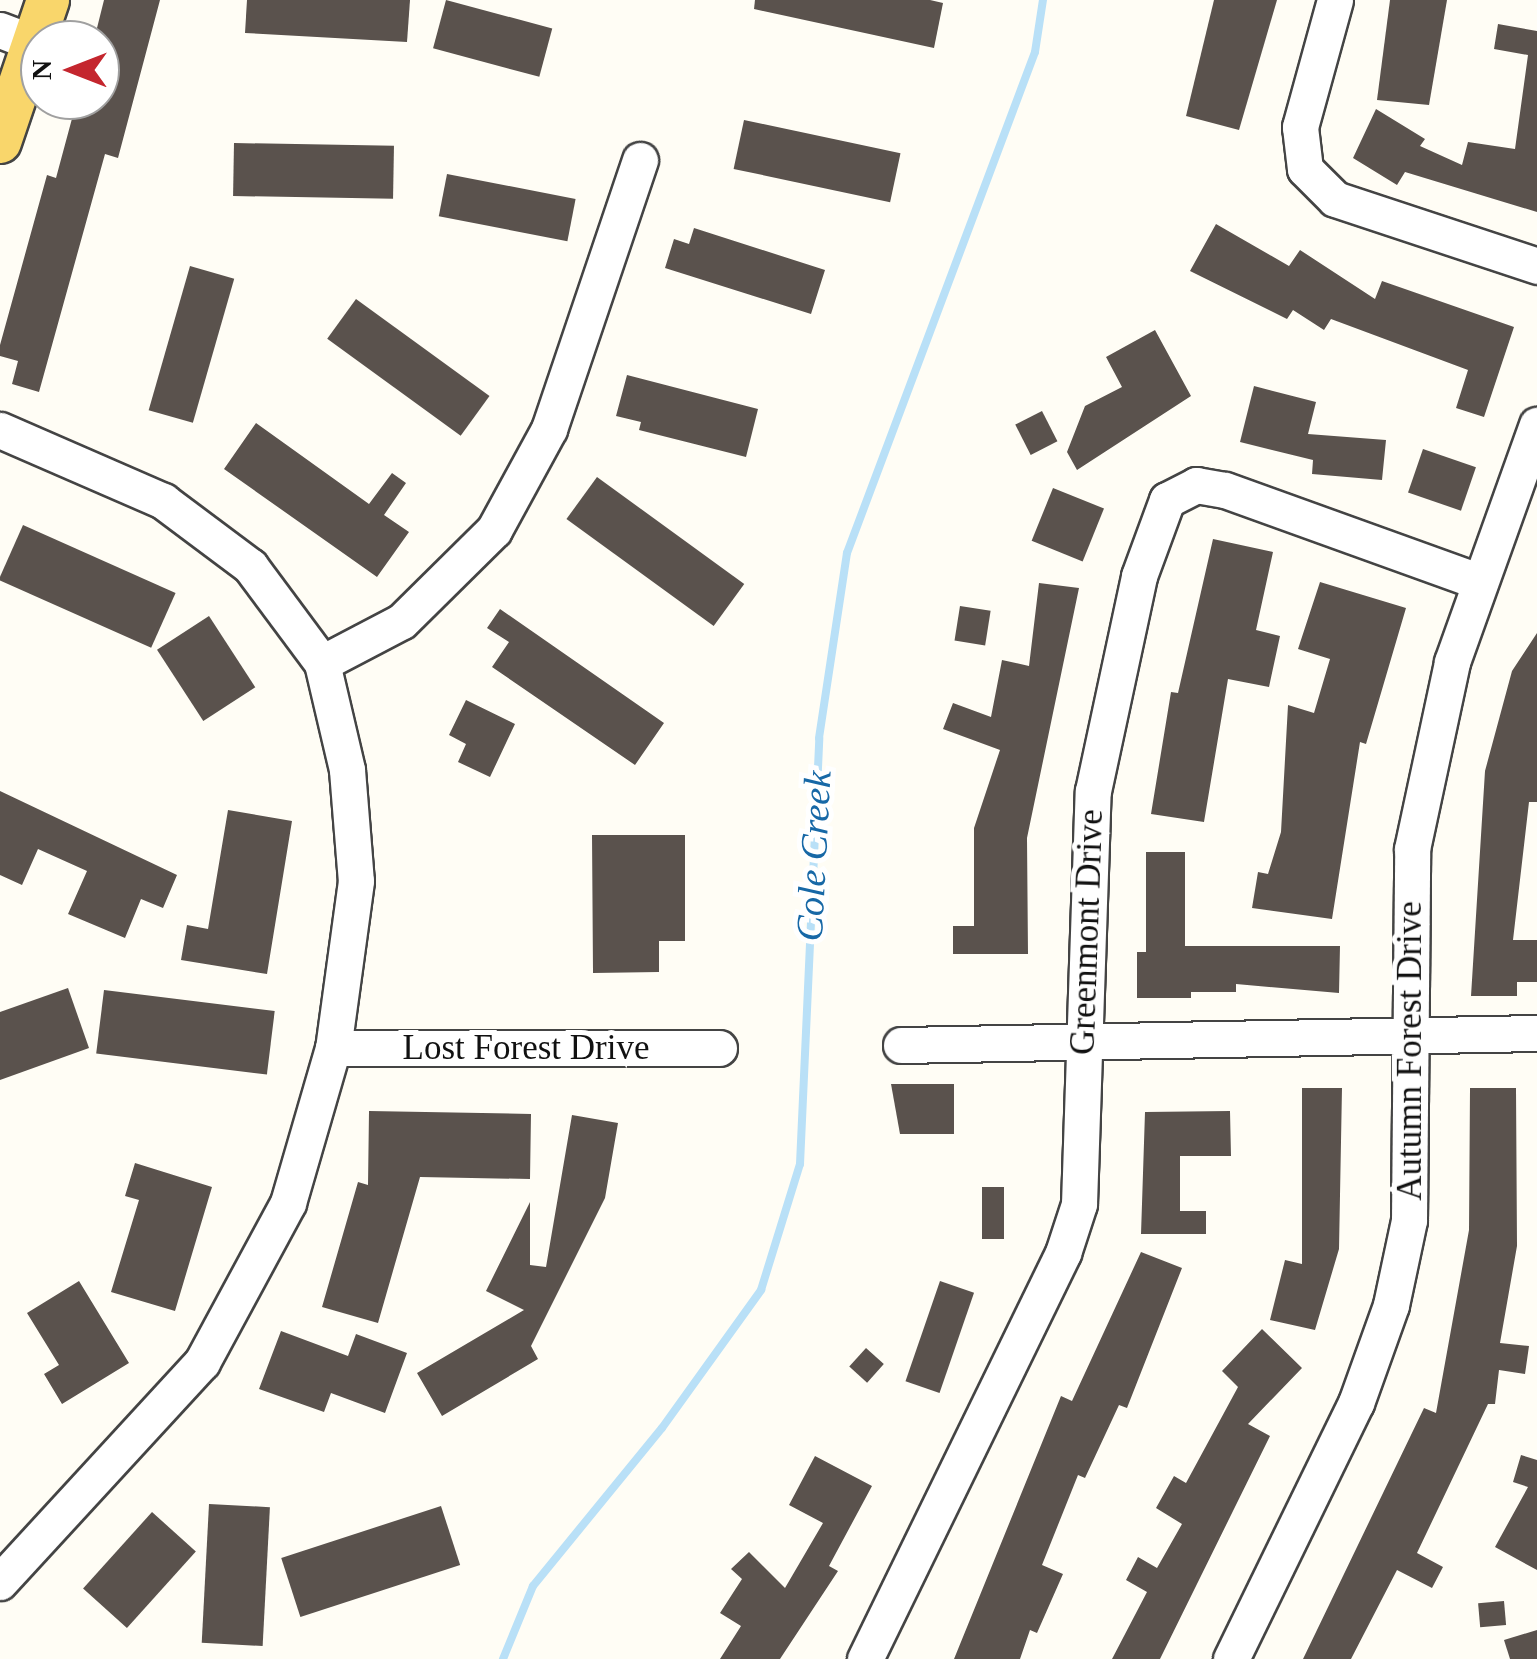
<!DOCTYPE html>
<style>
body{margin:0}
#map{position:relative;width:1537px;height:1659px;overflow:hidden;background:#fffdf5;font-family:"Times New Roman",serif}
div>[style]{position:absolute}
.stream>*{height:8px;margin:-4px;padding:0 4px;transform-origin:4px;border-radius:4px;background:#b9e0f7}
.building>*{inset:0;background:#5a524d;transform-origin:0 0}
.roads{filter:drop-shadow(2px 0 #444) drop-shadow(-2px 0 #444) drop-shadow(0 2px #444) drop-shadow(0 -2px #444)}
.minor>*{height:35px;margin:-17.5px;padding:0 17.5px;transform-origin:17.5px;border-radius:17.5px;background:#fff}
.major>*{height:42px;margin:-21px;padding:0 21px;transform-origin:21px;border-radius:21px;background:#f9d66b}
span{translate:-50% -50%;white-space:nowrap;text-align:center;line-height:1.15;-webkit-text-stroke:10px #fff;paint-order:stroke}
.street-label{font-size:35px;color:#111}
.water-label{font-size:38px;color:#1768a6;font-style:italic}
.north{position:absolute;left:20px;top:20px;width:100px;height:100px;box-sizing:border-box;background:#fff;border:2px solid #a0a0a0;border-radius:50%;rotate:270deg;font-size:28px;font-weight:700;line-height:40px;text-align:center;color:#111}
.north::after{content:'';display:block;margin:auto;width:35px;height:45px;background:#c4262e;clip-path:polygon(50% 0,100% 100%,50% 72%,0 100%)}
</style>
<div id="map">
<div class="stream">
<div style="left:503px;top:1659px;width:79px;rotate:-67.7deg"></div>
<div style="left:533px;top:1586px;width:204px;rotate:-50.8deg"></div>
<div style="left:662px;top:1428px;width:170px;rotate:-54.3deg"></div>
<div style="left:761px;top:1290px;width:132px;rotate:-72.8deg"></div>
<div style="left:800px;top:1164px;width:426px;rotate:-87.4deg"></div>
<div style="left:819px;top:738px;width:187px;rotate:-81.4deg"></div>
<div style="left:847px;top:553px;width:535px;rotate:-69.43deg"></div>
<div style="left:1035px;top:52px;width:53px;rotate:-81.3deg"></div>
</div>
<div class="building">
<div style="clip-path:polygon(104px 0,160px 0,118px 158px,105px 154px,39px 392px,12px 384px,18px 361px,0 356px,0 345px,47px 175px,56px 178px,77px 100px,100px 100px,100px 40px,94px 40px)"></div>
<div style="clip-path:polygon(247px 0,410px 0,407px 42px,245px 33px)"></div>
<div style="left:446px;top:0;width:110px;height:50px;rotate:15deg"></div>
<div style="clip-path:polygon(755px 0,930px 0,943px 3px,934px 48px,754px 9px)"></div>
<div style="clip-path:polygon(1214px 0,1277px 0,1239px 130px,1186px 116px)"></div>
<div style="clip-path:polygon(1390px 0,1447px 0,1429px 105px,1377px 100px)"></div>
<div style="clip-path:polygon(1498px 24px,1537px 31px,1537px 212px,1405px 172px,1397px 185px,1353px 158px,1376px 109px,1425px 139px,1420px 146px,1462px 165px,1468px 142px,1515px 149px,1528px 55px,1494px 49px)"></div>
<div style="left:744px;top:120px;width:160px;height:50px;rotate:12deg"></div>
<div style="left:234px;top:143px;width:160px;height:53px;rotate:1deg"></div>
<div style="left:447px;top:174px;width:131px;height:43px;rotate:11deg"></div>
<div style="clip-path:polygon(1216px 224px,1289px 266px,1300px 250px,1375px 299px,1382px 281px,1514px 327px,1484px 417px,1456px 408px,1468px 370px,1331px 319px,1324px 330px,1293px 310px,1287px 319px,1190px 271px)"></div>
<div style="clip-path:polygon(694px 228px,825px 270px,811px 314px,665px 268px,674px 239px,689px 244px)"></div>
<div style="left:190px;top:266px;width:46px;height:150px;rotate:16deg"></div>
<div style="left:356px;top:299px;width:165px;height:49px;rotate:36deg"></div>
<div style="clip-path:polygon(1155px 330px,1191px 396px,1077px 470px,1067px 452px,1085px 406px,1122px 387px,1106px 357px)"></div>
<div style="clip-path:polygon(627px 375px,758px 409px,746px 457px,639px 430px,641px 422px,616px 416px)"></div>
<div style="clip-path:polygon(1254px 386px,1316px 402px,1308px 434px,1386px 440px,1382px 480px,1312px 474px,1313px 460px,1240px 442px)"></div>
<div style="left:1042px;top:411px;width:34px;height:30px;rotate:63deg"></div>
<div style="clip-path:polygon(256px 423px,369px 504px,392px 473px,406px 483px,384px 515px,409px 532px,377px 577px,224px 469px)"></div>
<div style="left:1423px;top:449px;width:56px;height:46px;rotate:19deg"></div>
<div style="left:597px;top:477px;width:182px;height:52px;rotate:36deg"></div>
<div style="left:1053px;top:488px;width:55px;height:57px;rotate:22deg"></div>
<div style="left:23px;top:525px;width:167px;height:60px;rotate:24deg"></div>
<div style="clip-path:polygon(1213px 539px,1273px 552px,1256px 630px,1280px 636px,1269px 687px,1228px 679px,1204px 822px,1151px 814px,1171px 692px,1178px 693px)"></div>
<div style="clip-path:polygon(1320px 582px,1406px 608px,1366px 744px,1360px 742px,1332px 919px,1252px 908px,1258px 872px,1268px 874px,1281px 832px,1288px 705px,1314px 713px,1330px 659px,1298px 649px)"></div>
<div style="clip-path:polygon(1039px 583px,1079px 588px,1027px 838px,1028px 954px,953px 954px,953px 926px,974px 926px,974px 828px,1000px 750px,943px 729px,953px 703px,991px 717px,1002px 660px,1029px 666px)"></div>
<div style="left:960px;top:606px;width:31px;height:35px;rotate:9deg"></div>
<div style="clip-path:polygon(500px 609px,664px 723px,635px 765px,492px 667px,509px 642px,487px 628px)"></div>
<div style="left:209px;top:616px;width:85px;height:62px;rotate:57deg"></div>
<div style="clip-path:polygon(1537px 633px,1537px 802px,1529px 802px,1513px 940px,1537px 940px,1537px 982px,1517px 982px,1517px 996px,1471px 996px,1485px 771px,1512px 671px)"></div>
<div style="clip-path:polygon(466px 700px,515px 724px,490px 777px,458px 762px,466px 744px,449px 735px)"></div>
<div style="clip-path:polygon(0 791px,177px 875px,163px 908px,141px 899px,125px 938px,68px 914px,87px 871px,38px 849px,22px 885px,0 875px)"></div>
<div style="clip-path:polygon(228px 810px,292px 821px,267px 974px,181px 960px,187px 925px,208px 929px)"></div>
<div style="clip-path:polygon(592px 835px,685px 835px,685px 941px,659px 941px,659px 972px,593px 973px)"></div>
<div style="clip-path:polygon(1146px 852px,1185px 852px,1185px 946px,1340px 946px,1339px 993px,1236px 984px,1236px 992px,1191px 992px,1191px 998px,1137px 998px,1137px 952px,1146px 952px)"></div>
<div style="clip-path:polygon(68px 988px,89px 1048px,0 1080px,0 1012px)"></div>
<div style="left:104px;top:990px;width:172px;height:64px;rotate:7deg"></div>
<div style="clip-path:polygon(891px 1084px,954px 1084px,954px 1134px,900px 1134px)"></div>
<div style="clip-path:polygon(1302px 1088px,1342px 1088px,1339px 1249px,1315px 1330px,1270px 1320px,1285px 1260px,1302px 1264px)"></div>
<div style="clip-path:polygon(1470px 1088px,1516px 1088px,1517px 1246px,1500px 1343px,1529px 1346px,1525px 1374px,1499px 1370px,1495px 1404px,1488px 1404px,1417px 1553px,1443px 1567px,1432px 1588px,1397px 1570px,1351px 1659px,1303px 1659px,1424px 1408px,1436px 1413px,1469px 1230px)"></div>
<div style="clip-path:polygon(369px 1111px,531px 1114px,530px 1179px,420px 1177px,378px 1323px,322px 1307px,358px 1182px,368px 1185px)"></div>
<div style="clip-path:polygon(1230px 1111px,1231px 1156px,1180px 1156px,1180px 1211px,1206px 1211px,1206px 1234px,1141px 1234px,1145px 1112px)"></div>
<div style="clip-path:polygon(572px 1115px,618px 1123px,605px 1198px,531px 1346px,538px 1359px,442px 1416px,417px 1373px,524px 1310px,486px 1291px,530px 1202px,530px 1265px,546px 1267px)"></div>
<div style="clip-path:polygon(135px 1163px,212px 1187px,175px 1311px,111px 1292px,139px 1200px,125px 1196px)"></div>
<div style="left:982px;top:1187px;width:22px;height:52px"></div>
<div style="clip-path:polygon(1141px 1252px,1182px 1268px,1127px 1408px,1119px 1405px,1085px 1478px,1078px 1475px,1042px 1565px,1063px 1574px,1037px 1633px,1030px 1630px,1020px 1659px,954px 1659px,1061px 1396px,1072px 1401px)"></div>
<div style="clip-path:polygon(79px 1281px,129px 1363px,62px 1404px,44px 1374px,59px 1365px,27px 1313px)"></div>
<div style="left:940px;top:1281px;width:36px;height:106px;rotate:19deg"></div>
<div style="clip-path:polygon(1262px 1329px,1302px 1368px,1248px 1424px,1270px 1436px,1160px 1659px,1112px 1659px,1147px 1592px,1126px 1580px,1138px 1557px,1157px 1568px,1182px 1524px,1156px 1508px,1174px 1476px,1186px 1483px,1238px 1387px,1222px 1371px)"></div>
<div style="clip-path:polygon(281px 1331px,348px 1356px,356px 1334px,407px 1353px,385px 1413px,331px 1393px,324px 1412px,259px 1389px)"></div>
<div style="left:866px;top:1348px;width:24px;height:25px;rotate:42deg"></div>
<div style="clip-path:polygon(1521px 1455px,1537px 1460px,1537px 1570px,1495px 1547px,1528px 1487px,1513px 1482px)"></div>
<div style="clip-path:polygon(815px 1456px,872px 1486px,829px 1566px,838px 1571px,780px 1659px,720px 1659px,741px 1626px,720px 1613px,742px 1579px,731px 1569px,749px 1552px,785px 1588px,823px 1523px,789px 1505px)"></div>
<div style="left:209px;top:1504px;width:61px;height:139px;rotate:3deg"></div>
<div style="left:441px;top:1506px;width:62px;height:168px;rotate:72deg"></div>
<div style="left:152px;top:1512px;width:59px;height:103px;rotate:42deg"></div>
<div style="left:1504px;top:1601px;width:24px;height:26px;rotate:85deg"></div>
<div style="clip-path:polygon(1537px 1630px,1537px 1659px,1510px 1659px,1504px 1640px)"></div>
</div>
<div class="roads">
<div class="minor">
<div style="left:1335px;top:0;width:132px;rotate:105.4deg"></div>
<div style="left:1300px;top:127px;width:42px;rotate:83.2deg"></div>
<div style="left:1305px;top:169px;width:42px;rotate:45deg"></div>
<div style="left:1335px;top:199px;width:213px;rotate:18.3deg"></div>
<div style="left:0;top:30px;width:40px;rotate:21deg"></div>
<div style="left:0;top:430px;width:178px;rotate:23.5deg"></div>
<div style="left:163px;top:501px;width:109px;rotate:36.8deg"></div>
<div style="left:250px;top:566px;width:121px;rotate:53.4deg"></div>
<div style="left:322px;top:663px;width:110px;rotate:76.8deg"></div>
<div style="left:347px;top:770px;width:111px;rotate:85.4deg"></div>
<div style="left:356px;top:881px;width:169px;rotate:97.8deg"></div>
<div style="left:333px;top:1048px;width:161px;rotate:106.2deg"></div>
<div style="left:288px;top:1203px;width:181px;rotate:118.4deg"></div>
<div style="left:202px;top:1362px;width:299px;rotate:132.6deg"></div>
<div style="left:322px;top:663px;width:90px;rotate:-27.7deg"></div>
<div style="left:402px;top:621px;width:129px;rotate:-44.7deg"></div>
<div style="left:494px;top:530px;width:115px;rotate:-61.4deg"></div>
<div style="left:549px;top:429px;width:284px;rotate:-71.3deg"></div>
<div style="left:901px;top:1045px;width:636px;rotate:-1.08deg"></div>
<div style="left:333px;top:1048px;width:386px"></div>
<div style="left:865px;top:1659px;width:452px;rotate:-64deg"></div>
<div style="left:1063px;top:1253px;width:52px;rotate:-71.9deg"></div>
<div style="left:1079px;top:1204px;width:413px;rotate:-88.1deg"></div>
<div style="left:1093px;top:791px;width:220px;rotate:-77.9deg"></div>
<div style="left:1139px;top:576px;width:81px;rotate:-69.8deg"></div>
<div style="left:1167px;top:500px;width:33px;rotate:-27deg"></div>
<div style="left:1196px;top:485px;width:29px;rotate:10deg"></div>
<div style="left:1225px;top:490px;width:271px;rotate:19.8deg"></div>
<div style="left:1231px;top:1659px;width:285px;rotate:-64deg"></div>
<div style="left:1356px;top:1403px;width:104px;rotate:-70.3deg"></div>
<div style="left:1391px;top:1305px;width:87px;rotate:-78deg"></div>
<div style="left:1409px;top:1220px;width:371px;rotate:-89.5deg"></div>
<div style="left:1412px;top:849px;width:191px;rotate:-77.9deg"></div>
<div style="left:1452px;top:662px;width:252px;rotate:-70.3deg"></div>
</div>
<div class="major">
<div style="left:0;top:142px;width:150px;rotate:-71.3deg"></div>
</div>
</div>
<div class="street-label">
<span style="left:1087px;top:932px;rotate:-88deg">Greenmont Drive</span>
<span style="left:526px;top:1048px">Lost Forest Drive</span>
<span style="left:1410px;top:1051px;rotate:-90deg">Autumn Forest Drive</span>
</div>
<div class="water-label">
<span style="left:814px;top:856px;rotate:-87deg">Cole Creek</span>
</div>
<div class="north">N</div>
</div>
